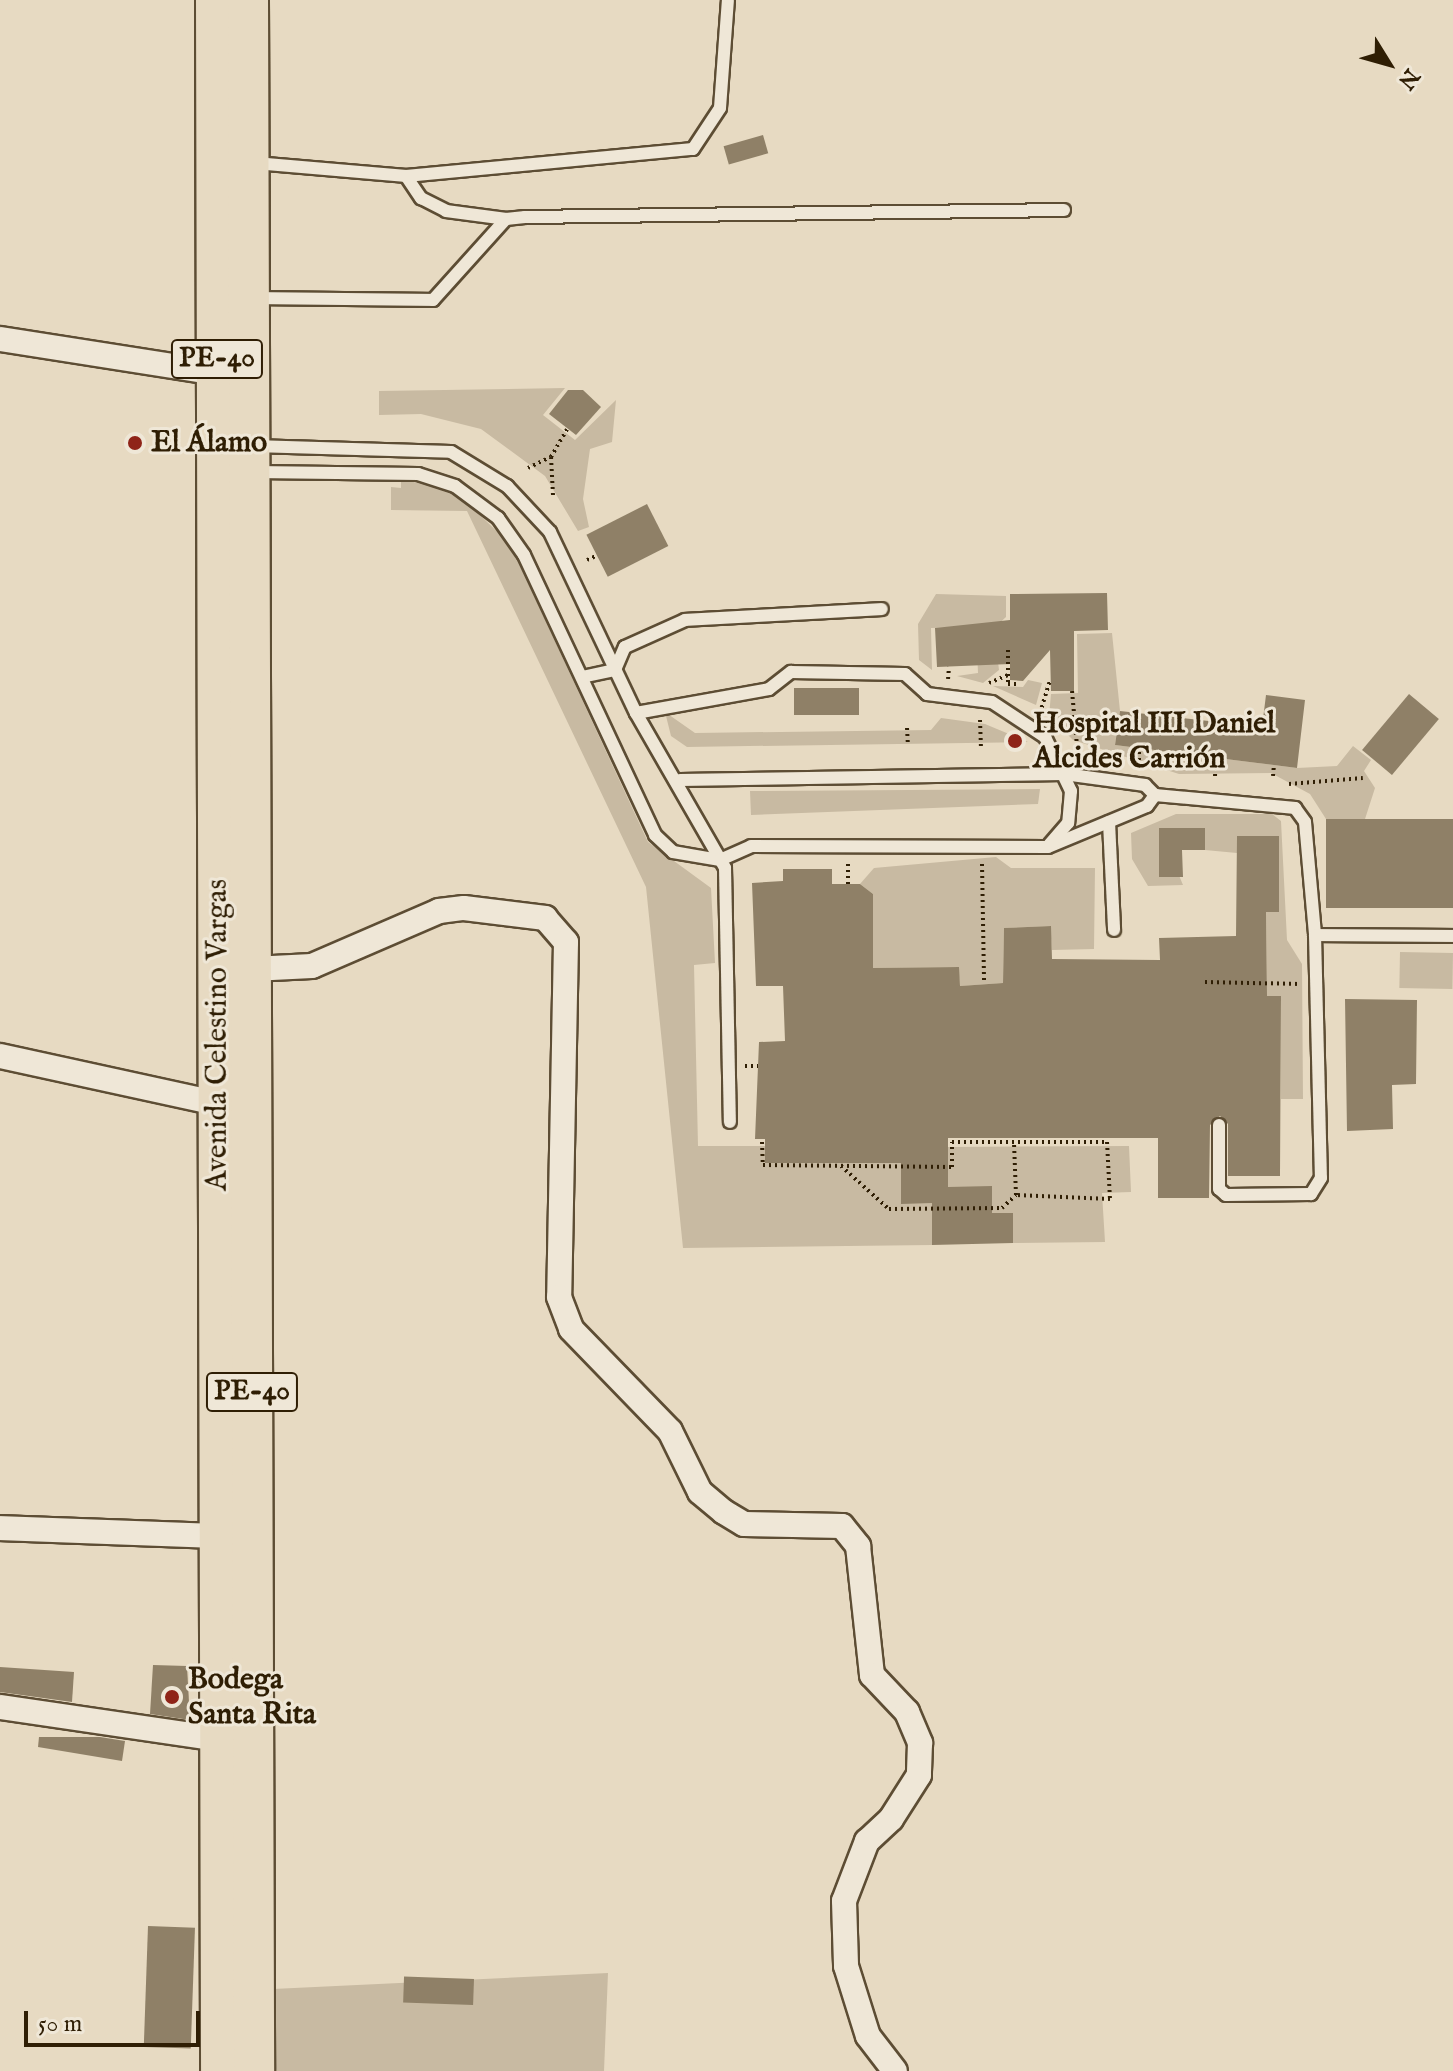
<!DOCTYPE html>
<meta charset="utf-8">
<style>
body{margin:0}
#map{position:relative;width:1453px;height:2071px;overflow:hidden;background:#e7dac2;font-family:"IM FELL English",serif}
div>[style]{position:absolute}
.green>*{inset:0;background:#c8baa2;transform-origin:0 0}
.building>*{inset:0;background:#8f8067;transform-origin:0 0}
.path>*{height:4px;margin-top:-2px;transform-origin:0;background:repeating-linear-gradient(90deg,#2f1e04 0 2px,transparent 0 6px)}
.roads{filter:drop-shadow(2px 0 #5d4d34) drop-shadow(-2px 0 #5d4d34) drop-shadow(0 2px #5d4d34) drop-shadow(0 -2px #5d4d34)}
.service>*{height:12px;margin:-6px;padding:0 6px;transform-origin:6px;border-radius:6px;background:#efe7d7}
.minor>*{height:24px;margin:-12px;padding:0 12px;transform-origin:12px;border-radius:12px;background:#efe7d7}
.trunk>*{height:40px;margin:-20px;padding:0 20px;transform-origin:20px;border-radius:20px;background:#e7dac2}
.dots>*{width:22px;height:22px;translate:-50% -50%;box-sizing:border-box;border:4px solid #efe7d7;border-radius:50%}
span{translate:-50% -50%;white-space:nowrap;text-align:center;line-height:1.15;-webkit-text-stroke:6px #efe7d7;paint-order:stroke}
.shield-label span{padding:2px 6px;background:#efe7d7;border:2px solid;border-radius:6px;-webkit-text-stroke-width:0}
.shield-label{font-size:28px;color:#2f1e04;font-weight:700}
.poi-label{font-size:30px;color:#2f1e04;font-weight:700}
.left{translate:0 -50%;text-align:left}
.street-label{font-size:30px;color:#2f1e04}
.north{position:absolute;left:1349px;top:24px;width:80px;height:80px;-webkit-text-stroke:6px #efe7d7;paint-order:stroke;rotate:127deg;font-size:22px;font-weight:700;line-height:32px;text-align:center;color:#2f1e04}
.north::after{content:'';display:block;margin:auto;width:28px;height:36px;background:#2f1e04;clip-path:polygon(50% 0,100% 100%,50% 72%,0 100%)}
.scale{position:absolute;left:24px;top:2011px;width:176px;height:36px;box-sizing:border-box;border:4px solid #2f1e04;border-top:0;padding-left:10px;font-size:24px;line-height:28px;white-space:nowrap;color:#2f1e04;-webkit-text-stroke:6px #efe7d7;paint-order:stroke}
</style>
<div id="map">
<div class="green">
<div style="clip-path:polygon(565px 388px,543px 415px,575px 440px,616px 400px,612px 442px,590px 449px,583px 499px,589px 527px,578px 531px,545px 476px,481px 429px,421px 414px,379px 415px,379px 391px)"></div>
<div style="clip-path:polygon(evenodd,401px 479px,456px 492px,510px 544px,648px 842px,711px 888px,715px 963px,694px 965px,698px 1146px,765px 1146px,765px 1163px,948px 1162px,948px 1147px,1129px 1146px,1131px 1192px,1102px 1193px,1105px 1242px,1013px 1243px,1012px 1213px,932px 1222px,932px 1245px,683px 1248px,646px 887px,467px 511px,391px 510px,391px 487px,401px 488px,401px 479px,992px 1187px,992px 1202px,901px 1203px,901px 1188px,992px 1187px)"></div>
<div style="clip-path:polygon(936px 594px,1006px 596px,1006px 617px,994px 628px,999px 670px,983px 683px,957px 676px,978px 673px,976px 627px,931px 628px,932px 670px,919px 660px,918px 624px)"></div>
<div style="clip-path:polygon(1112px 633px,1120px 711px,1115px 745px,1297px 768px,1337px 766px,1353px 746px,1371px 760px,1364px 771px,1375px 788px,1365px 819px,1326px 819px,1310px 794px,1271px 773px,1179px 774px,1073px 740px,1049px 716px,1051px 694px,1078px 693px,1077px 634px)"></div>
<div style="clip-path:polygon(1028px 680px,1042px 683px,1036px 705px,993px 686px,1023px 687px)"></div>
<div style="clip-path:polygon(665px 712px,695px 733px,931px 730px,941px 718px,985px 724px,1028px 742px,687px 747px,671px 736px)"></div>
<div style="clip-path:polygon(1040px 789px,1038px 804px,751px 815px,750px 791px)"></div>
<div style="clip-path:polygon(1176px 814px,1272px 814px,1281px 821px,1287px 940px,1302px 964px,1303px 1099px,1281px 1099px,1281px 996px,1223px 996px,1204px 985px,1267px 986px,1266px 912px,1279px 912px,1279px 836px,1237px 836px,1237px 853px,1205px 850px,1205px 828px,1159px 828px,1183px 885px,1148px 886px,1132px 859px,1131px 833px)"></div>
<div style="clip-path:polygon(996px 857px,1011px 868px,1095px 868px,1094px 949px,1052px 950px,1050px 926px,1004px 928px,1003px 983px,960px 986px,958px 967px,873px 968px,873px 894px,860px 884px,874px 868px)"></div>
<div style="left:1400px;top:952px;width:53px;height:36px;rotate:1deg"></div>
<div style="clip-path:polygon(608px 1973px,604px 2071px,273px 2071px,273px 1989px)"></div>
</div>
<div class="building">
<div style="left:763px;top:135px;width:19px;height:41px;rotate:74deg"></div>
<div style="clip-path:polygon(568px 390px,583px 390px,601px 407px,576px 435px,549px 414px)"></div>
<div style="left:647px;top:504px;width:47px;height:68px;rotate:63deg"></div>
<div style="clip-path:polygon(1107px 593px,1108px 630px,1074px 631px,1074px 691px,1051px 691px,1050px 650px,1023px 681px,1010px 680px,1010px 664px,937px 667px,935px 628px,1010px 620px,1010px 594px)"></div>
<div style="left:794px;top:688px;width:65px;height:27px"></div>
<div style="left:1409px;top:694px;width:39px;height:73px;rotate:40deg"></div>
<div style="clip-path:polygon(1266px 695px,1305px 700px,1297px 768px,1115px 745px,1120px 711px,1262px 727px)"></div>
<div style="left:1326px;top:819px;width:127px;height:89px"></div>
<div style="clip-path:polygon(1159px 828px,1205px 828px,1205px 850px,1182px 850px,1183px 877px,1159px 877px)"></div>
<div style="clip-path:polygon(1237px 836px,1279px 836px,1279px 912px,1266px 912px,1267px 996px,1281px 996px,1280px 1176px,1228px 1176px,1228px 1124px,1220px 1116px,1210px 1125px,1209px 1198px,1158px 1198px,1158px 1138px,948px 1138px,948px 1187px,992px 1186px,992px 1213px,1013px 1213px,1013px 1243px,932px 1245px,932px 1203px,901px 1204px,901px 1163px,765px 1163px,765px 1139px,755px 1139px,759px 1042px,785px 1041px,783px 986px,756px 986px,752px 883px,783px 881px,783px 869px,832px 869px,832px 884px,860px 884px,873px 894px,873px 968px,959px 967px,960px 986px,1003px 983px,1004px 928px,1051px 926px,1052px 959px,1160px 960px,1159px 938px,1236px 936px)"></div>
<div style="clip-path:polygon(1345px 999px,1417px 1000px,1416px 1084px,1392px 1085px,1393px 1129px,1347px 1131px)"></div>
<div style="clip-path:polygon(153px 1665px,187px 1666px,190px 1720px,150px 1714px)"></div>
<div style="clip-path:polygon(0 1667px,74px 1672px,72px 1702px,0 1692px)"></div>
<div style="clip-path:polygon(39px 1737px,100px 1737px,125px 1741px,122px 1761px,38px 1747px)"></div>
<div style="left:148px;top:1926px;width:47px;height:121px;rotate:2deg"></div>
<div style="left:474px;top:1979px;width:26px;height:70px;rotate:92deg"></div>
</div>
<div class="path">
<div style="left:528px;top:468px;width:25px;rotate:-26deg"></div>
<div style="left:553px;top:495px;width:38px;rotate:-93deg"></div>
<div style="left:551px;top:457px;width:32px;rotate:-60deg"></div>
<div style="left:587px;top:560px;width:10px;rotate:-24deg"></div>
<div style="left:1008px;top:650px;width:34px;rotate:90deg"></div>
<div style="left:1008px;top:684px;width:12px"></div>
<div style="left:948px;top:679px;width:12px;rotate:-85deg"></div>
<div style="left:989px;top:683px;width:21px;rotate:-23deg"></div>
<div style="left:1072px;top:691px;width:55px;rotate:84.8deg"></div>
<div style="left:1040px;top:713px;width:34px;rotate:-73deg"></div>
<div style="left:980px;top:720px;width:26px;rotate:88deg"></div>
<div style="left:907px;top:728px;width:18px;rotate:87deg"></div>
<div style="left:1139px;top:766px;width:18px;rotate:-90deg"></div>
<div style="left:1215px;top:776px;width:19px;rotate:-87deg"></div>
<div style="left:1273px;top:776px;width:11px;rotate:-85deg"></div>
<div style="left:1289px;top:784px;width:74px;rotate:-4.6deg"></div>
<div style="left:982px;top:864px;width:120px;rotate:89deg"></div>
<div style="left:848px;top:884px;width:21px;rotate:-90deg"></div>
<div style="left:1205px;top:982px;width:95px;rotate:1.2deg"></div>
<div style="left:745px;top:1066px;width:13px"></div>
<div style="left:762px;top:1142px;width:23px;rotate:88deg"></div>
<div style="left:763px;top:1165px;width:189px;rotate:0.6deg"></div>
<div style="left:952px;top:1167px;width:25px;rotate:-90deg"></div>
<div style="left:952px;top:1142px;width:155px"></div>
<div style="left:1107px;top:1142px;width:57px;rotate:87deg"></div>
<div style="left:1110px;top:1199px;width:94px;rotate:-177.6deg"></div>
<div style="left:1016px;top:1195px;width:53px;rotate:-92.2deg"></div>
<div style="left:841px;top:1166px;width:64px;rotate:41.9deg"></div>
<div style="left:889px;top:1209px;width:113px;rotate:-0.5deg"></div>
<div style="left:1002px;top:1208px;width:19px;rotate:-43deg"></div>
</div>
<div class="roads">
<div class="service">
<div style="left:255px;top:163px;width:152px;rotate:4.9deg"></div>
<div style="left:406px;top:176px;width:288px;rotate:-5.4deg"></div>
<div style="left:693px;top:149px;width:49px;rotate:-56.6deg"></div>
<div style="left:720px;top:108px;width:108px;rotate:-85.8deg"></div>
<div style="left:406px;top:176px;width:27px;rotate:56deg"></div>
<div style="left:421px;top:198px;width:28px;rotate:27deg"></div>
<div style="left:446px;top:211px;width:61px;rotate:7.6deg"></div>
<div style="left:256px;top:298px;width:177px;rotate:0.6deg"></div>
<div style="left:433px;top:300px;width:109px;rotate:-48deg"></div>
<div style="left:506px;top:219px;width:19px;rotate:-6deg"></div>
<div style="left:525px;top:217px;width:539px;rotate:-0.74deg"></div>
<div style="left:253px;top:446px;width:198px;rotate:1.7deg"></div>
<div style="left:451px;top:452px;width:66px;rotate:31.3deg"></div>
<div style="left:507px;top:486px;width:63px;rotate:46.9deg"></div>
<div style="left:550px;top:532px;width:200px;rotate:64.6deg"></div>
<div style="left:636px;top:713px;width:179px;rotate:60.1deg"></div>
<div style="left:725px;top:868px;width:254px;rotate:88.9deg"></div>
<div style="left:255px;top:472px;width:163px;rotate:0.7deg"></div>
<div style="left:418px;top:474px;width:39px;rotate:18deg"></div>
<div style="left:455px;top:486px;width:54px;rotate:36.7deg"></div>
<div style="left:498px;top:518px;width:45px;rotate:54.9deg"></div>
<div style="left:524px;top:555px;width:309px;rotate:64.9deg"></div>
<div style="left:655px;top:835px;width:25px;rotate:43deg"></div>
<div style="left:673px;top:852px;width:48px;rotate:9.7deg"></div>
<div style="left:720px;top:860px;width:34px;rotate:-24deg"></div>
<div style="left:751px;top:846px;width:297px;rotate:0.2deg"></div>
<div style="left:1048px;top:847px;width:107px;rotate:-22.5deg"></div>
<div style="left:1147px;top:806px;width:14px;rotate:-54deg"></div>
<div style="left:582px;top:677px;width:34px;rotate:-12deg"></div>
<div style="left:615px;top:670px;width:25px;rotate:-67deg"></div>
<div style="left:625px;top:647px;width:66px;rotate:-24.2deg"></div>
<div style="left:685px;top:620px;width:197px;rotate:-3.2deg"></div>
<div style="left:636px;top:713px;width:135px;rotate:-10.2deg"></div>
<div style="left:769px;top:689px;width:28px;rotate:-38deg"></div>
<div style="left:791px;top:672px;width:114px;rotate:1deg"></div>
<div style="left:905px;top:674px;width:30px;rotate:42deg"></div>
<div style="left:927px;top:694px;width:65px;rotate:7deg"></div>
<div style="left:992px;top:702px;width:64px;rotate:33.4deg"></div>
<div style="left:1045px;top:737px;width:60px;rotate:64.3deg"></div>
<div style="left:1071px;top:791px;width:32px;rotate:95deg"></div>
<div style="left:1068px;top:823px;width:28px;rotate:131deg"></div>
<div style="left:680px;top:780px;width:384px;rotate:-0.9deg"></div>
<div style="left:1064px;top:774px;width:82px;rotate:7.7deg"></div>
<div style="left:1145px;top:785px;width:14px;rotate:45deg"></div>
<div style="left:1155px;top:795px;width:141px;rotate:5.3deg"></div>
<div style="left:1295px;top:808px;width:17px;rotate:54deg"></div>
<div style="left:1305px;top:822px;width:113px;rotate:84.9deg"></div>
<div style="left:1315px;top:935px;width:243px;rotate:88.6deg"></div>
<div style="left:1321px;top:1178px;width:19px;rotate:122deg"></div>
<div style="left:1311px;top:1194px;width:85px;rotate:179.3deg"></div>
<div style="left:1226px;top:1195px;width:9px;rotate:-139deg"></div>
<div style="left:1219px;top:1189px;width:64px;rotate:-90deg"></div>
<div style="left:1109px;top:822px;width:108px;rotate:87.3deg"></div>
<div style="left:1315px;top:935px;width:138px;rotate:0.4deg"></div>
</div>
<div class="minor">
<div style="left:0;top:339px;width:220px;rotate:8.9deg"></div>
<div style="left:252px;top:969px;width:60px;rotate:-2.9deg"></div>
<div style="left:312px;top:966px;width:138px;rotate:-23.4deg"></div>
<div style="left:439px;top:911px;width:25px;rotate:-7deg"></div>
<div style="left:464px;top:908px;width:82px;rotate:7deg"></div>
<div style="left:545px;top:918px;width:32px;rotate:49deg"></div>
<div style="left:566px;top:942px;width:355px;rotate:91.1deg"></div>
<div style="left:559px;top:1297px;width:34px;rotate:69deg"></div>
<div style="left:571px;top:1329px;width:142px;rotate:45.9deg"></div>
<div style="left:670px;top:1431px;width:68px;rotate:63.8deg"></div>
<div style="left:700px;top:1492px;width:31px;rotate:40deg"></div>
<div style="left:724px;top:1512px;width:23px;rotate:31deg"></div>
<div style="left:744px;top:1524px;width:98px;rotate:1.2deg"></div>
<div style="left:842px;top:1526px;width:26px;rotate:51deg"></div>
<div style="left:858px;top:1546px;width:130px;rotate:83.8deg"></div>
<div style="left:872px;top:1675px;width:51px;rotate:46.6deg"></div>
<div style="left:907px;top:1712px;width:34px;rotate:67deg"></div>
<div style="left:920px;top:1743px;width:32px;rotate:92deg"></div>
<div style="left:919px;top:1775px;width:52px;rotate:122.5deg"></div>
<div style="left:891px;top:1819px;width:33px;rotate:137deg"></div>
<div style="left:867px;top:1841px;width:64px;rotate:111deg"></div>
<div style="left:844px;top:1901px;width:65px;rotate:88.2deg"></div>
<div style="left:846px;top:1966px;width:73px;rotate:72.6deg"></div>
<div style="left:868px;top:2036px;width:44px;rotate:52.4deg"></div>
<div style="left:0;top:1056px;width:235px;rotate:12.3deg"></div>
<div style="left:0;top:1528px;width:218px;rotate:2.1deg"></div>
<div style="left:0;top:1707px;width:234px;rotate:8.3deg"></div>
</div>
<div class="trunk">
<div style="left:216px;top:0;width:2071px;rotate:89.86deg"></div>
<div style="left:248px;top:0;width:2071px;rotate:89.83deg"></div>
</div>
</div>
<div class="dots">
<div style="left:135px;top:443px;background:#8f2418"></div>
<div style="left:1015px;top:741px;background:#8f2418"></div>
<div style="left:172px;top:1697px;background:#8f2418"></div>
</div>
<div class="shield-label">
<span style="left:217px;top:359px">PE-40</span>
<span style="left:252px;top:1392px">PE-40</span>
</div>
<div class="poi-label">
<span class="left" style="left:151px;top:443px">El Álamo</span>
<span class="left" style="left:1033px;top:741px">Hospital III Daniel<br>Alcides Carrión</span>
<span class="left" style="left:188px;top:1697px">Bodega<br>Santa Rita</span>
</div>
<div class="street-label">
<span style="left:218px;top:1035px;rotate:-90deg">Avenida Celestino Vargas</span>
</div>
<div class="north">N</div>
<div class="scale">50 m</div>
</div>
